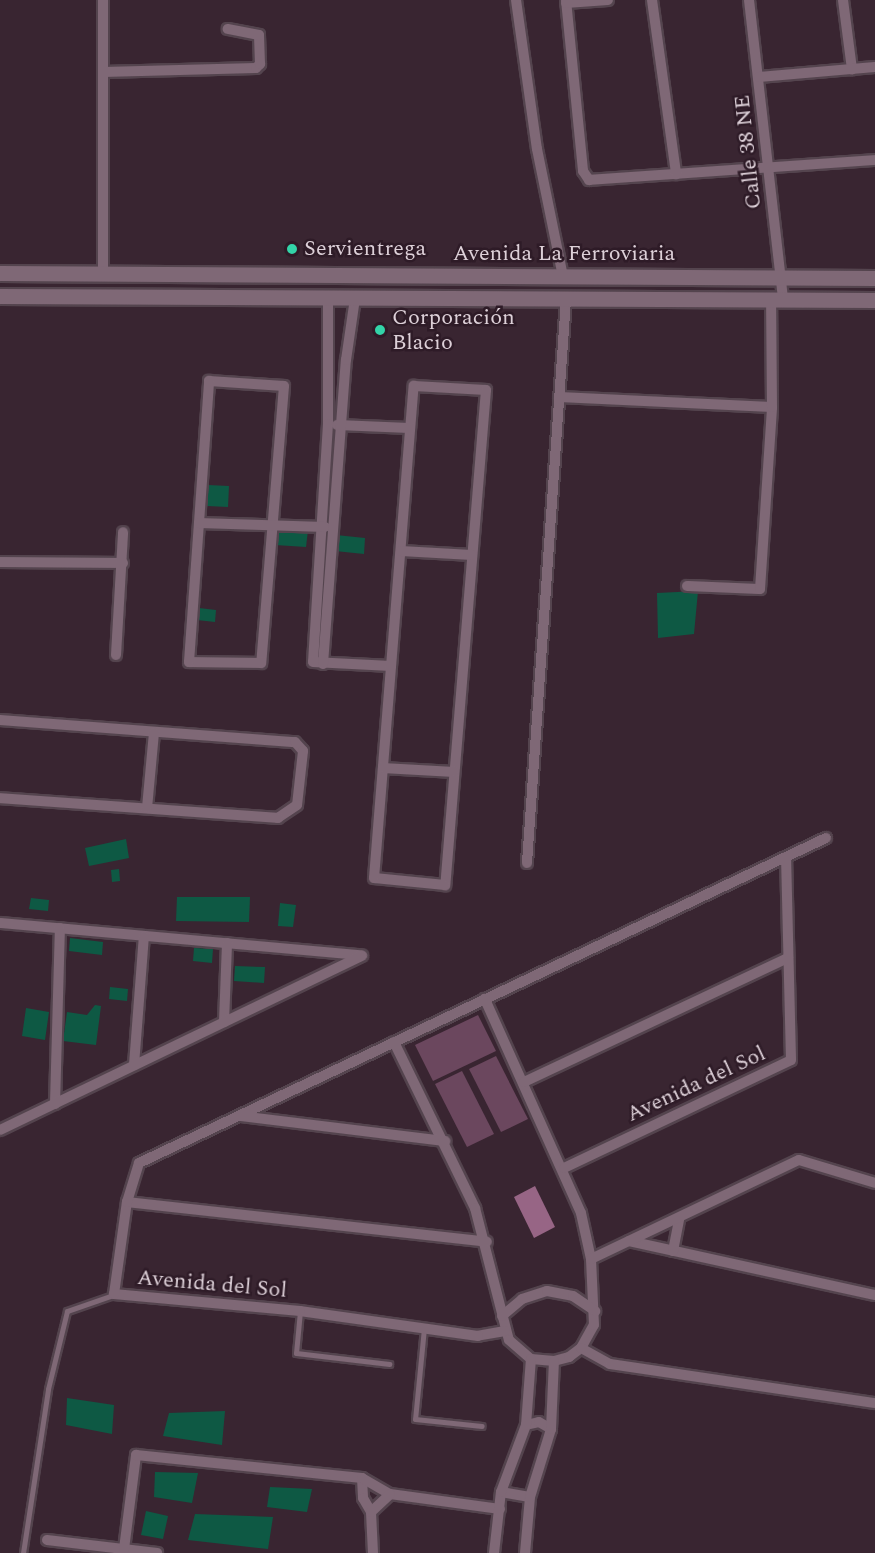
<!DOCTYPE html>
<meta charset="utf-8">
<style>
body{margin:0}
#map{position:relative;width:875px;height:1553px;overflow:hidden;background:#392531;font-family:Spectral,serif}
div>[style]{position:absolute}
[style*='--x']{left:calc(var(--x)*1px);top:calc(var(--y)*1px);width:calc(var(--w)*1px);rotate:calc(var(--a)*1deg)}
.green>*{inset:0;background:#6b475e}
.water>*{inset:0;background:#976585}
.building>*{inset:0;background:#0e5944}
.roads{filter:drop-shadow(2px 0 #54444e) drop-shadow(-2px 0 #54444e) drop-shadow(0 2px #54444e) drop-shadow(0 -2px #54444e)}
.lane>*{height:5px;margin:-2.5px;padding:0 2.5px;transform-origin:2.5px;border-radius:2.5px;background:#7f6876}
.street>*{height:10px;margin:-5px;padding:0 5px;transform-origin:5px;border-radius:5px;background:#7f6876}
.secondary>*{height:15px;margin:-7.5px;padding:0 7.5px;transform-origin:7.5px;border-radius:7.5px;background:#7f6876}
.dots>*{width:16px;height:16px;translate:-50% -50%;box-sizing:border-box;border:3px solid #2e1b27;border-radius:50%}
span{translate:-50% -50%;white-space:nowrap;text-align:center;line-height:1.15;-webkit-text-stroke:5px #2e1b27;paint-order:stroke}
.street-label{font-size:22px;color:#ddd0d8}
.poi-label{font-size:22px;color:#ddd0d8}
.left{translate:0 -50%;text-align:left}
</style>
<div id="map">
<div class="green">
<i style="clip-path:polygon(478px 1015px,496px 1051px,433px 1081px,415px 1045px)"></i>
<i style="clip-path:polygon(496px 1056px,528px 1119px,501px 1132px,469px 1069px)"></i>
<i style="clip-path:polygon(462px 1071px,494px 1134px,467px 1147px,435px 1084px)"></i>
</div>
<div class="water">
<i style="clip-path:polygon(535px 1186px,555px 1227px,534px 1238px,514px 1197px)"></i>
</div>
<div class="building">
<i style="clip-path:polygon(208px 485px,229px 486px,228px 507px,207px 506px)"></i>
<i style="clip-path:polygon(276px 529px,308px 530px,306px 547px,275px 545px)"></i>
<i style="clip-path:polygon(336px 535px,365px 538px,364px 554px,335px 551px)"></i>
<i style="clip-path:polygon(698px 591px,694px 634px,658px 638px,657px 593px)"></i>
<i style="clip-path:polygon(199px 608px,216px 610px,215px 622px,197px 620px)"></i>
<i style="clip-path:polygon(126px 839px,129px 858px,89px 866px,85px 848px)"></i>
<i style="clip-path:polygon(119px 869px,120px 881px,112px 882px,111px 870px)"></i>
<i style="clip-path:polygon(177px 897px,250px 897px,249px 922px,176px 921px)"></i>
<i style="clip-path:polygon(31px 898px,49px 900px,48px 911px,29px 909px)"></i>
<i style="clip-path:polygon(280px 903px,296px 905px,293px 927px,278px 926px)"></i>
<i style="clip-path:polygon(70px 938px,103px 942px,102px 955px,69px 951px)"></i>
<i style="clip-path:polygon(194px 948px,213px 949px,212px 963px,193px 961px)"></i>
<i style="clip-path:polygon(235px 966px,265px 967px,264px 983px,234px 981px)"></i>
<i style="clip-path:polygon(110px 987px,128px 989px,127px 1001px,109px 999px)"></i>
<i style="clip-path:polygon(95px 1005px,101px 1006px,96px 1045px,63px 1041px,67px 1012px,87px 1015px)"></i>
<i style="clip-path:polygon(26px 1008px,49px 1012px,45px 1040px,22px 1036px)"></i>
<i style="clip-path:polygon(67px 1398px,114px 1405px,112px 1434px,66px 1425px)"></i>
<i style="clip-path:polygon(225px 1411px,222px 1445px,163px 1436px,169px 1413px)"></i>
<i style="clip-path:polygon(155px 1472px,198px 1473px,192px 1503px,154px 1497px)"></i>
<i style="clip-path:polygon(270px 1487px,312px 1489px,307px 1512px,267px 1507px)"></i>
<i style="clip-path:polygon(146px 1511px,168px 1516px,163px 1539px,141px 1535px)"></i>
<i style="clip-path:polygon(195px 1514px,273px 1517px,268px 1549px,188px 1540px)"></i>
</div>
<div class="roads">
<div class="lane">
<i style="--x:300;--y:1311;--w:42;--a:95.4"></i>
<i style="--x:296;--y:1353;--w:94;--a:6.7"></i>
<i style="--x:424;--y:1328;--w:91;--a:95.6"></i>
<i style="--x:415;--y:1419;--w:67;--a:6"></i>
<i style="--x:23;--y:1553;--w:166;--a:-81.3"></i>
<i style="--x:48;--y:1389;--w:80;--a:-76.3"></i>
<i style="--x:67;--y:1311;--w:49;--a:-19.2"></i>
</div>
<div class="street">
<i style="--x:516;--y:0;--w:150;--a:82"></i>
<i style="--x:537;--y:149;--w:131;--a:78.5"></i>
<i style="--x:566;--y:0;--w:172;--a:84.3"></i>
<i style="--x:583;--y:171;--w:11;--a:56"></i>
<i style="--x:589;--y:180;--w:287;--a:-4"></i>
<i style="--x:652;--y:0;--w:176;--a:82.1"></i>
<i style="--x:749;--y:0;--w:302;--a:83.5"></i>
<i style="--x:843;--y:0;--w:70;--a:82.6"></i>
<i style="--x:566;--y:3;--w:42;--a:-4.1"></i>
<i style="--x:103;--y:72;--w:153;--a:-1.5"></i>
<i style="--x:256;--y:68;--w:6;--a:-45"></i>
<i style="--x:260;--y:64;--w:29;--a:-92"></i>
<i style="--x:259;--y:35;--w:32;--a:-169"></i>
<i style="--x:759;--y:77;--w:116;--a:-4.9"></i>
<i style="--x:103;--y:272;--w:272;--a:-90"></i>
<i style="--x:328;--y:297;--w:127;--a:90"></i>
<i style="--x:328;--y:424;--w:238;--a:93.6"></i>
<i style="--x:313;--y:662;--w:78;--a:2.9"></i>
<i style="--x:209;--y:381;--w:75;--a:3.8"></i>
<i style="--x:284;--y:386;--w:278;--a:94.7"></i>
<i style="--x:261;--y:663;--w:72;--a:-179.2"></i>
<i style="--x:189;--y:662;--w:282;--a:-85.9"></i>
<i style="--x:414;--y:386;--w:72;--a:3.2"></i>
<i style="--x:486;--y:390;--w:497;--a:94.7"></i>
<i style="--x:445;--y:885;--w:71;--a:-174.4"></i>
<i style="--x:374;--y:878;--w:494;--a:-85.4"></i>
<i style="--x:559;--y:397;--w:213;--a:2.7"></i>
<i style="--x:337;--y:425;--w:73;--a:2.4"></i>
<i style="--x:199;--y:523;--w:126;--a:1.8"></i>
<i style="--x:401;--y:551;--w:71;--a:3.2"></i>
<i style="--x:0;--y:562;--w:123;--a:0.5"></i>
<i style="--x:687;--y:586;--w:73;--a:2.4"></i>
<i style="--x:760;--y:589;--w:182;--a:-86.2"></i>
<i style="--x:772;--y:407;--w:107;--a:-90.5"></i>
<i style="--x:116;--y:655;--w:123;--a:-86.7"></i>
<i style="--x:323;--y:664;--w:305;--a:-85.7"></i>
<i style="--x:346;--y:360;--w:63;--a:-81.7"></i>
<i style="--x:0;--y:720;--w:296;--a:4.3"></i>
<i style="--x:295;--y:742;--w:12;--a:48"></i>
<i style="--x:303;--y:751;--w:54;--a:96.3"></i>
<i style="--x:297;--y:805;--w:23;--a:146"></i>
<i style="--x:278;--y:818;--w:279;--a:-175.9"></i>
<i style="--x:383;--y:768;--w:71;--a:3.2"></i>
<i style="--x:147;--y:808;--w:76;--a:-84.7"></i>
<i style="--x:527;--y:863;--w:565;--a:-86.04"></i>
<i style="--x:0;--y:923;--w:362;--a:5.1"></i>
<i style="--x:224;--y:1022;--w:79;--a:-87.8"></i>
<i style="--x:394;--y:1042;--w:185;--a:64"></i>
<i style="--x:475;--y:1208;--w:136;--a:75.6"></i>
<i style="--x:509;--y:1340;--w:29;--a:41"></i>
<i style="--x:531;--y:1359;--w:23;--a:5"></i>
<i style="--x:554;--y:1361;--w:16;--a:-15"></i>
<i style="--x:569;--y:1357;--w:15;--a:-37"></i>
<i style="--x:581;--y:1348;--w:26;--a:-61"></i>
<i style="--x:594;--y:1325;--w:66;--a:-92.6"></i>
<i style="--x:591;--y:1259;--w:47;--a:-102.3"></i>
<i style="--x:581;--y:1213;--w:235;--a:-114.2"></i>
<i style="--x:134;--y:1065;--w:129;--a:-85.6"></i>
<i style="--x:524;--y:1082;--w:292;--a:-25.2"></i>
<i style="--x:55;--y:1104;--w:176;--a:-88.4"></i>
<i style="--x:240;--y:1116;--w:207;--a:7"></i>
<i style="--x:0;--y:1130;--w:402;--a:-25.7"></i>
<i style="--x:564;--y:1168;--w:251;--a:-25.4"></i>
<i style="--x:791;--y:1060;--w:203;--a:-91.4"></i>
<i style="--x:127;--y:1202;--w:362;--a:6.3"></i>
<i style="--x:629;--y:1241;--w:252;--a:12.4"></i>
<i style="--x:673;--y:1251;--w:33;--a:-79"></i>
<i style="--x:591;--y:1259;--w:230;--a:-25.5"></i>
<i style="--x:799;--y:1160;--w:79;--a:16.8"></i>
<i style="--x:502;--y:1316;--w:26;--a:-40"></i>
<i style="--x:522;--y:1299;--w:26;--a:-18"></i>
<i style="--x:547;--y:1291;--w:26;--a:11"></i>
<i style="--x:573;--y:1296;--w:27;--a:34"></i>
<i style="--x:505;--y:1331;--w:27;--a:170"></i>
<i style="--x:478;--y:1336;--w:180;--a:-172"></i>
<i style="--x:300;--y:1311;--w:187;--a:-174.8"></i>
<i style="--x:114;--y:1294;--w:93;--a:-82"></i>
<i style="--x:127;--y:1202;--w:41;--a:-72.9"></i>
<i style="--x:139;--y:1163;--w:760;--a:-25.32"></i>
<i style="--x:581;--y:1348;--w:33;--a:29"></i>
<i style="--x:610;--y:1364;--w:268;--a:8.4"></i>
<i style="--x:526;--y:1425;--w:13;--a:-13"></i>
<i style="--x:539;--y:1422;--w:14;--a:30"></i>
<i style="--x:362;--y:1478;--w:20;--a:87"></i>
<i style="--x:363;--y:1498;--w:16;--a:60"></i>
<i style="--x:501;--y:1492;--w:29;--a:10"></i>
<i style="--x:47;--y:1540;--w:111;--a:6.7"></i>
<i style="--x:124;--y:1549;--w:95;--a:-82.7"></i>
<i style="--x:136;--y:1455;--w:227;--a:5.8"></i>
<i style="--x:362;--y:1478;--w:32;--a:30"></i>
<i style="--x:390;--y:1494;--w:111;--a:7.8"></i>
<i style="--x:373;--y:1553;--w:41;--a:-92.8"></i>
<i style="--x:371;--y:1512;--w:26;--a:-43"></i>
<i style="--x:494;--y:1553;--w:61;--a:-83.5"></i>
<i style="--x:501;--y:1492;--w:72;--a:-69.5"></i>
<i style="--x:526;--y:1425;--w:66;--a:-85.7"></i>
<i style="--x:525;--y:1553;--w:56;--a:-84.9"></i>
<i style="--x:530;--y:1497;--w:71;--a:-72.8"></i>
<i style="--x:551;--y:1429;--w:68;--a:-87.5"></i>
</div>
<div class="secondary">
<i style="--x:0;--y:273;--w:875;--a:0.33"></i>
<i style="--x:0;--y:296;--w:875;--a:0.26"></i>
</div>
</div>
<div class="dots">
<i style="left:292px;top:249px;background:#33d4a8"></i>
<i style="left:380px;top:330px;background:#33d4a8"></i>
</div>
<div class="street-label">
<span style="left:748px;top:152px;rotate:-96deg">Calle 38 NE</span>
<span style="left:564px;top:254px">Avenida La Ferroviaria</span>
<span style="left:696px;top:1084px;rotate:-25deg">Avenida del Sol</span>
<span style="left:212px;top:1284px;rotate:5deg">Avenida del Sol</span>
</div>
<div class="poi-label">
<span class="left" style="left:304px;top:249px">Servientrega</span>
<span class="left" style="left:392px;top:330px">Corporación<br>Blacio</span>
</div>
</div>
